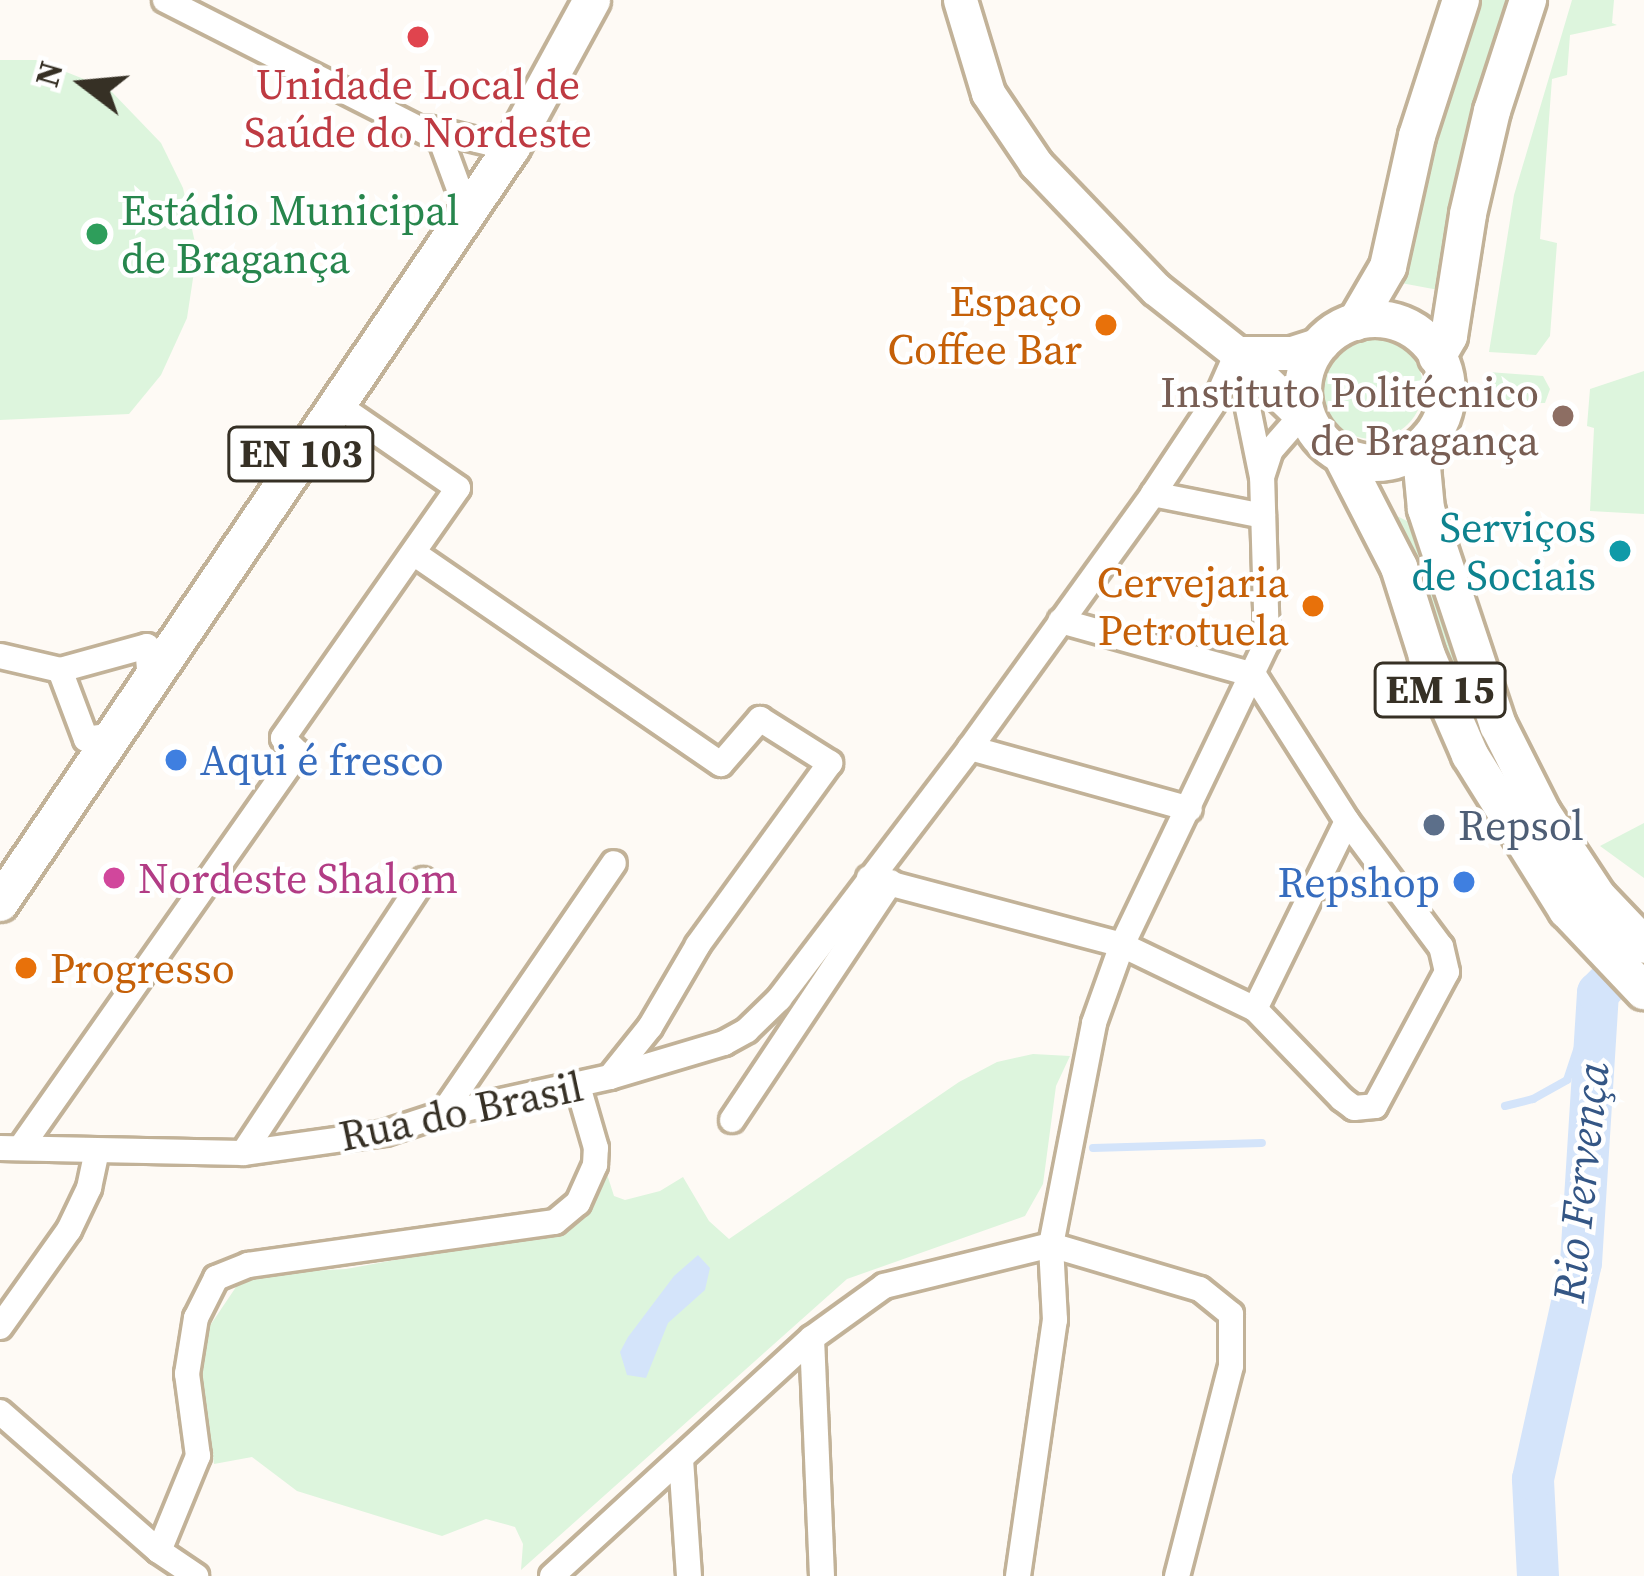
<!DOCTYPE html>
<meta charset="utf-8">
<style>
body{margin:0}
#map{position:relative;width:1644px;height:1576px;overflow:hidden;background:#fefaf5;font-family:"Source Serif 4",serif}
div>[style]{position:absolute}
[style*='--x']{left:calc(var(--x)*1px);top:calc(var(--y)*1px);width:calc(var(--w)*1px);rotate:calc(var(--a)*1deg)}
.green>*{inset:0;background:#ddf5dd}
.round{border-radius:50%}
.water>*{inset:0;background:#d4e4fa}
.stream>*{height:8px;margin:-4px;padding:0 4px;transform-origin:4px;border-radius:4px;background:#d4e4fa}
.river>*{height:42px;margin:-21px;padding:0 21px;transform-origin:21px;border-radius:21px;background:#d4e4fa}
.roads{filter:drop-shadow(3px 0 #c2b298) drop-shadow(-3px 0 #c2b298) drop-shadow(0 3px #c2b298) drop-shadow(0 -3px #c2b298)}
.street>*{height:24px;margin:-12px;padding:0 12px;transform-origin:12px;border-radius:12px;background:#fff}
.secondary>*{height:33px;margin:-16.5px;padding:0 16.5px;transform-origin:16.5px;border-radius:16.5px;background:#fff}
.primary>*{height:36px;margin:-18px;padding:0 18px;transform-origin:18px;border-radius:18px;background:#fff}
.primary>.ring{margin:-18px;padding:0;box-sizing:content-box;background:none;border:36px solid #fff;border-radius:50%}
.dots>*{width:33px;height:33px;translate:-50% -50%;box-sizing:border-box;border:6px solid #fff;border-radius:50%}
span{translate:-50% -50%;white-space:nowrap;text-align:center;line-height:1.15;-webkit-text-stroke:9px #fff;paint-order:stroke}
.shield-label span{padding:3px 9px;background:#fff;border:3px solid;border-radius:9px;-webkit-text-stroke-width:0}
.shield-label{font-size:39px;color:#363025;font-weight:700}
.health-label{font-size:42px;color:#be3a42}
.leisure-label{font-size:42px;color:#27864d}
.left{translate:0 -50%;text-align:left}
.food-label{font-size:42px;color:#c56008}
.right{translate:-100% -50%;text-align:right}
.education-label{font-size:42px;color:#785e54}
.culture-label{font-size:42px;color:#0d838f}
.shop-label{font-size:42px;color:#366cbe}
.service-label{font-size:42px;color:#4e5e75}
.hotel-label{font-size:42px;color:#b23c85}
.street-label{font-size:42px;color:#363025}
.water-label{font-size:45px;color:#345685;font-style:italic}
.north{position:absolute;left:24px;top:24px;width:120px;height:120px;-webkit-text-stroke:9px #fff;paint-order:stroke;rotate:286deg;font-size:33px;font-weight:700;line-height:48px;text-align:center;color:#363025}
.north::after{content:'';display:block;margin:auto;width:42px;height:54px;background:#363025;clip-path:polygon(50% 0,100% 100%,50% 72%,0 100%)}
</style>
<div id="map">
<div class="green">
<i style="clip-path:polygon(1475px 0,1515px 0,1444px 291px,1401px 283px,1428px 142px)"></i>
<i style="clip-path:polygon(1572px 0,1614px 0,1612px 23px,1617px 25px,1570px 35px,1567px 75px,1552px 79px,1540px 239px,1557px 243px,1550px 336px,1536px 355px,1489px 352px,1514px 195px)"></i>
<i style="clip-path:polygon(0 60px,36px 60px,109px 89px,161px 143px,183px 188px,197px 252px,187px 318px,161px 375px,129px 414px,0 420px)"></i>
<i class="round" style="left:1321px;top:337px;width:102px;height:102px"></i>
<i style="clip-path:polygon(1644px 371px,1644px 514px,1590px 511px,1594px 428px,1587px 426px,1590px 389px)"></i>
<i style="clip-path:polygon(1488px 372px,1543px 376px,1550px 389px,1545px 403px,1486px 404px)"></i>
<i style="clip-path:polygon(1389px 512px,1419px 527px,1473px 706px,1520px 808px,1485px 749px,1447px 658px,1426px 585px)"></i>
<i style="clip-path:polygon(1644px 823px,1644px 878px,1600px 846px)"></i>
<i style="clip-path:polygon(1033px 1054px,1070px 1056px,1056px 1086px,1043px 1184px,1025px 1216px,847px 1279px,521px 1570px,523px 1544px,515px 1527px,486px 1519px,442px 1536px,297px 1491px,252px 1457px,214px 1464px,202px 1379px,203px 1336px,238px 1284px,273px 1273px,346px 1269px,558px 1230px,594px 1175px,606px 1171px,614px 1196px,625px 1200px,660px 1191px,683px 1177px,709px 1221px,729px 1239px,959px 1082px,997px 1062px)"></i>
</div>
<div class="water">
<i style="clip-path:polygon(698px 1255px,710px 1268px,705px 1290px,668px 1323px,646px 1378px,627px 1375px,620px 1352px,628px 1337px,674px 1276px)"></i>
</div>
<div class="stream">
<i style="--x:1505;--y:1106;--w:29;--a:-14"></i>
<i style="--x:1533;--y:1099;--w:39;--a:-29"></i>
<i style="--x:1567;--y:1080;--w:44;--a:-71.6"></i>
<i style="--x:1581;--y:1038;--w:23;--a:-50"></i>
<i style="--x:1093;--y:1148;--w:169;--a:-1.7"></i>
</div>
<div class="river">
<i style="--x:1538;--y:1576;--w:97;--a:-93"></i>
<i style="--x:1533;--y:1479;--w:221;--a:-77.5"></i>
<i style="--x:1581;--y:1263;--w:271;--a:-86.4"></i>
<i style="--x:1598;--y:993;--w:66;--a:-45.6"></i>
</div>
<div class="roads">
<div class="street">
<i style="--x:165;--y:0;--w:309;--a:26.9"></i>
<i style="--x:441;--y:140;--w:52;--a:69.8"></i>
<i style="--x:427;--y:128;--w:64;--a:13.6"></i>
<i style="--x:1263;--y:474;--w:25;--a:-72"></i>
<i style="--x:1271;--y:450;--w:44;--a:-48.7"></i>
<i style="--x:1153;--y:494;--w:112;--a:11.3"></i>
<i style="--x:415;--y:554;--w:371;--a:34.5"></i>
<i style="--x:721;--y:764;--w:60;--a:-49.1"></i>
<i style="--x:760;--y:719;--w:83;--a:32.2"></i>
<i style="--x:830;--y:763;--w:225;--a:126"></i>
<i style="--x:698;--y:945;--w:95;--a:120.3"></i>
<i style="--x:650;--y:1027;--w:64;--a:128.7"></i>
<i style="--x:0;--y:656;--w:62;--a:13.1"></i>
<i style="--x:60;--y:670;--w:90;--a:-15.4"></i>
<i style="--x:147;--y:646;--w:33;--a:85"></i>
<i style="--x:60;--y:670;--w:74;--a:69.4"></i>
<i style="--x:86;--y:739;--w:27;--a:-8"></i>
<i style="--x:970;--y:748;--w:228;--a:15.5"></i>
<i style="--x:869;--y:878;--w:262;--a:14.8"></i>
<i style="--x:1122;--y:945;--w:148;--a:25.7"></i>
<i style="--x:1255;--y:1009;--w:125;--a:46"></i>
<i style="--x:1342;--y:1099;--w:15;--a:37"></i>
<i style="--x:1354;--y:1108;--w:21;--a:-5"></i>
<i style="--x:1375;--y:1106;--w:152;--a:-61.8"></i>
<i style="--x:1447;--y:972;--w:26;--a:-103"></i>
<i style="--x:1441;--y:947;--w:157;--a:-126.7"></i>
<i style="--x:1347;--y:821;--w:173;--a:-122.5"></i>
<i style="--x:1254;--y:675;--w:201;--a:-164.4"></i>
<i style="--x:1255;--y:1009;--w:209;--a:-63.9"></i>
<i style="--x:442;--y:1114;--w:304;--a:-55.6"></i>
<i style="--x:732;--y:1120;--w:286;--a:-56.3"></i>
<i style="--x:21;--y:1147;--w:482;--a:-54.9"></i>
<i style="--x:298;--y:753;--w:21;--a:-135"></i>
<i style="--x:283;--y:738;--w:305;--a:-55"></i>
<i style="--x:458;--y:488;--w:150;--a:-145.4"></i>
<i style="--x:0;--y:1148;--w:243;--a:1.2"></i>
<i style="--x:243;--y:1153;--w:143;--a:-8"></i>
<i style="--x:385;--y:1133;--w:60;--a:-18.4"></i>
<i style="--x:442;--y:1114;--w:172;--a:-12.4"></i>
<i style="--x:610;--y:1077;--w:119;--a:-16.6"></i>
<i style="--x:724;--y:1043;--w:26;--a:-29"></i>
<i style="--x:747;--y:1030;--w:45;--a:-44.1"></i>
<i style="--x:779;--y:999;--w:315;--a:-52.7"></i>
<i style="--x:970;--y:748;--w:313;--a:-54.2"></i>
<i style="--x:1153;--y:494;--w:118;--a:-56.4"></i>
<i style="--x:1218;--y:396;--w:47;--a:-66.2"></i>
<i style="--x:243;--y:1153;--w:327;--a:-56.6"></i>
<i style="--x:0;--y:1327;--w:119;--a:-54.6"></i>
<i style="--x:69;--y:1230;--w:47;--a:-64.5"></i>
<i style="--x:89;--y:1188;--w:35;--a:-78"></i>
<i style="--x:812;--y:1338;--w:238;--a:87.6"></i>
<i style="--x:0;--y:1412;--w:211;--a:41.2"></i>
<i style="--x:159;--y:1551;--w:45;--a:34"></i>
<i style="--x:681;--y:1459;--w:117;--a:86.1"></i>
<i style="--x:159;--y:1551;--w:103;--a:-67.7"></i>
<i style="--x:198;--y:1456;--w:83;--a:-97.6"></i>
<i style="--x:187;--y:1374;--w:57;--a:-80.9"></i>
<i style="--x:196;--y:1318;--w:45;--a:-63.4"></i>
<i style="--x:216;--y:1278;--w:35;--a:-22"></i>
<i style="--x:248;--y:1265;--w:310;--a:-8"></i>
<i style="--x:555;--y:1222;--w:30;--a:-40"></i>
<i style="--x:578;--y:1203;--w:42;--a:-65.9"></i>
<i style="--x:595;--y:1165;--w:17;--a:-87"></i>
<i style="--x:596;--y:1148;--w:65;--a:-106.2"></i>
<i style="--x:552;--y:1576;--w:352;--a:-42.5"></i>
<i style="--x:812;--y:1338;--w:89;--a:-35.8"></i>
<i style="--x:884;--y:1286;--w:172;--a:-13.8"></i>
<i style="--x:1051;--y:1245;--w:155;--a:16.5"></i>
<i style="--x:1200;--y:1289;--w:40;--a:39"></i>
<i style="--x:1231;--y:1314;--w:52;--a:90"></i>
<i style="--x:1231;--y:1366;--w:217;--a:104.4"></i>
<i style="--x:1018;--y:1576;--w:259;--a:-81.8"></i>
<i style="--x:1055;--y:1320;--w:75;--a:-93.1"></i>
<i style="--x:1051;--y:1245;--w:226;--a:-79"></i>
<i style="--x:1094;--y:1023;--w:83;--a:-70.3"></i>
<i style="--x:1122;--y:945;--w:335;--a:-64.4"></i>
<i style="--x:1267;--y:643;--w:166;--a:-91.7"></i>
<i style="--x:1262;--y:477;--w:126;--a:-101.5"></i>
</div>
<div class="secondary">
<i style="--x:960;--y:0;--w:97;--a:73.2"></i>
<i style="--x:988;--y:93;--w:86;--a:55.9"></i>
<i style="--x:1036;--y:164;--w:173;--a:46.2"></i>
<i style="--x:1156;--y:289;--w:103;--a:38.3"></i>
<i style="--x:1237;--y:353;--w:103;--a:44.2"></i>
<i style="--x:1237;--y:353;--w:55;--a:0"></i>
<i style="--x:1292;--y:353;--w:32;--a:-18"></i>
</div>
<div class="primary">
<i class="ring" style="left:1303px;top:319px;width:108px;height:108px"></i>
<i style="--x:1356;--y:322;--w:64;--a:-59.8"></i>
<i style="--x:1388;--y:267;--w:134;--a:-77.5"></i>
<i style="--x:1417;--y:136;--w:143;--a:-72.1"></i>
<i style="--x:1437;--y:357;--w:24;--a:-60"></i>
<i style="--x:1449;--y:336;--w:123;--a:-81.1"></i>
<i style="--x:1468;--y:214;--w:106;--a:-76.9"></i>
<i style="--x:1492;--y:111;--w:117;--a:-72"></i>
<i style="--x:1429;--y:439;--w:29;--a:104"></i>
<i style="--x:1422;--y:467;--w:42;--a:84.6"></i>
<i style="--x:1426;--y:509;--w:228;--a:71.6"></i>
<i style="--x:1498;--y:725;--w:100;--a:63.2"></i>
<i style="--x:1543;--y:814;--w:100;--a:56.5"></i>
<i style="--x:1598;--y:897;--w:66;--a:46.2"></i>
<i style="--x:1342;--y:456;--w:125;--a:62.8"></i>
<i style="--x:1399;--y:567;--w:93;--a:72.5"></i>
<i style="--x:1427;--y:656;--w:108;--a:66.5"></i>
<i style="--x:1470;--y:755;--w:183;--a:58"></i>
<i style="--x:1567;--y:910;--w:112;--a:46.5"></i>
<i style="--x:0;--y:903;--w:913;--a:-55.89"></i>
<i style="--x:512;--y:147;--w:167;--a:-61.4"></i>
</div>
</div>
<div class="dots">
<i style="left:418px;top:37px;background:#e0444e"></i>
<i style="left:97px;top:234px;background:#2e9e5b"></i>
<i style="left:1106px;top:325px;background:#e8710a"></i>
<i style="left:1563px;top:416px;background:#8d6e63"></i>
<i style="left:1620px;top:551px;background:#0f9aa8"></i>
<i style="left:1313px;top:606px;background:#e8710a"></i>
<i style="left:176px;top:760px;background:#3f7fe0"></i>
<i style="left:1434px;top:825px;background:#5c6f8a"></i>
<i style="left:114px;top:878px;background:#d1479c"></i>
<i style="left:1464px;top:882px;background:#3f7fe0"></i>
<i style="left:26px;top:968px;background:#e8710a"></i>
</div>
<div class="shield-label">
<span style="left:301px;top:454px">EN 103</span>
<span style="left:1440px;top:690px">EM 15</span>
</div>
<div class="health-label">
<span style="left:418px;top:108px">Unidade Local de<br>Saúde do Nordeste</span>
</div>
<div class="leisure-label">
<span class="left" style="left:121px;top:234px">Estádio Municipal<br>de Bragança</span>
</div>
<div class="food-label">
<span class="right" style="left:1082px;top:325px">Espaço<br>Coffee Bar</span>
<span class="right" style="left:1289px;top:606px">Cervejaria<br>Petrotuela</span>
<span class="left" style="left:50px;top:968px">Progresso</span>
</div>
<div class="education-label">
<span class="right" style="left:1539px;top:416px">Instituto Politécnico<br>de Bragança</span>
</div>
<div class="culture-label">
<span class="right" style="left:1596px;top:551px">Serviços<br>de Sociais</span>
</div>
<div class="shop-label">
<span class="left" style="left:200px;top:760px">Aqui é fresco</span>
<span class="right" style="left:1440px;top:882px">Repshop</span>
</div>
<div class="service-label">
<span class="left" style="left:1458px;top:825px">Repsol</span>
</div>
<div class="hotel-label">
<span class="left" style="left:138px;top:878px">Nordeste Shalom</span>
</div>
<div class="street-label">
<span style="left:461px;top:1111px;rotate:-12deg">Rua do Brasil</span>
</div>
<div class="water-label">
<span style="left:1581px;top:1182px;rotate:-84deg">Rio Fervença</span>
</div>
<div class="north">N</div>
</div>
